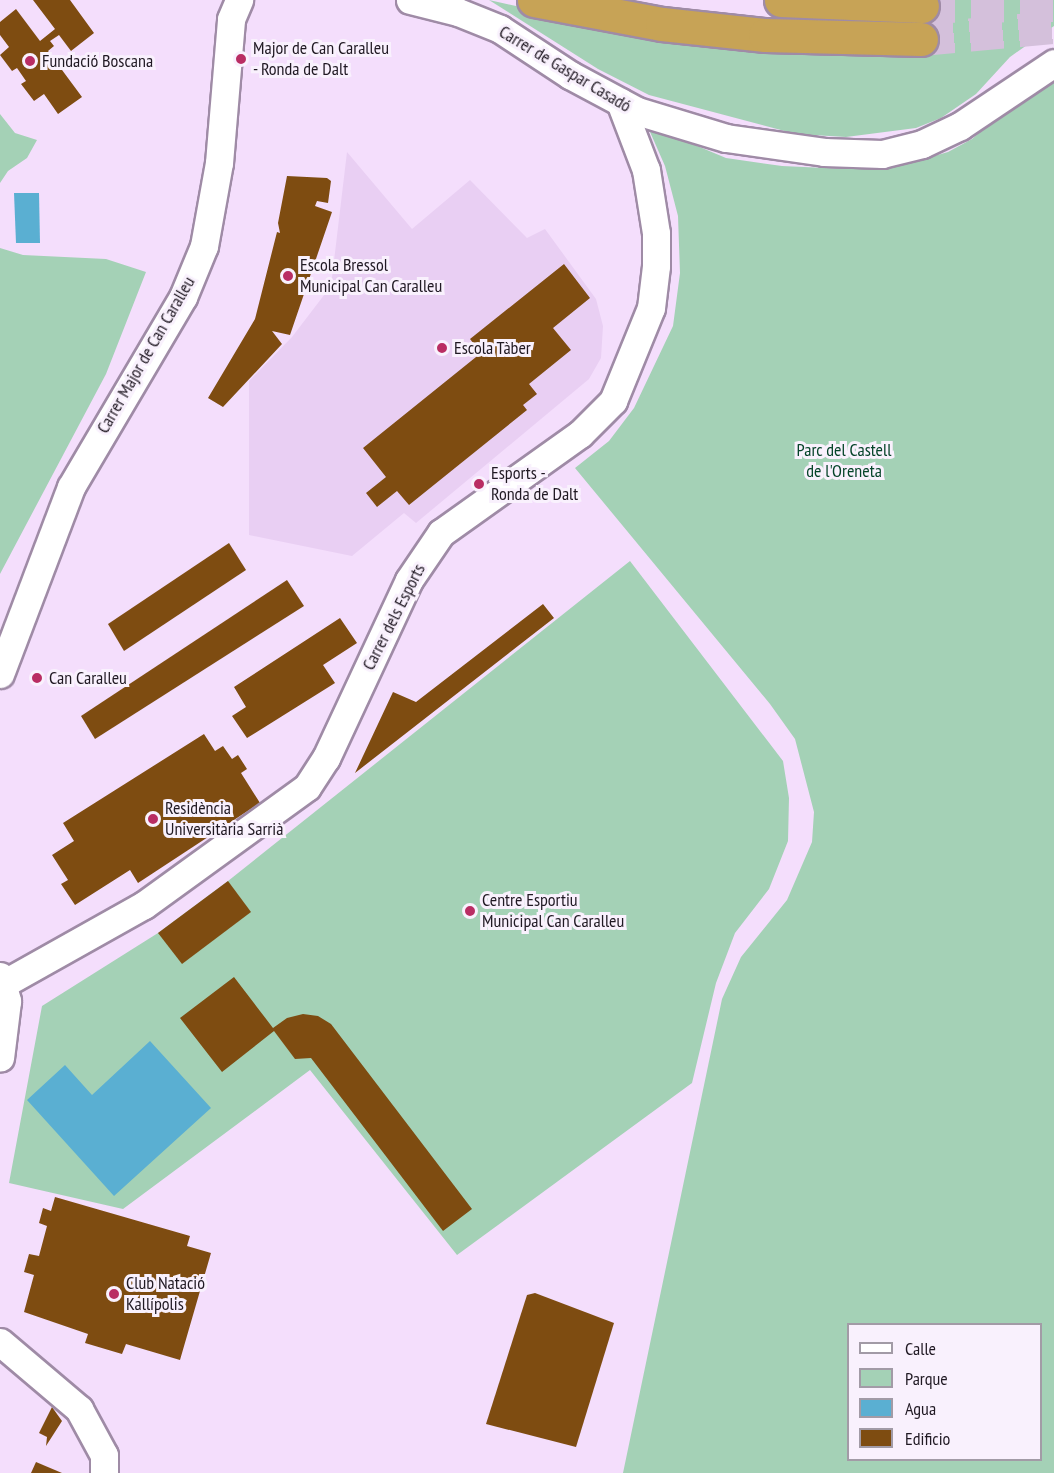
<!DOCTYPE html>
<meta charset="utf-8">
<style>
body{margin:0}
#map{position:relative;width:1054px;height:1473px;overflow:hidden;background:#f4defc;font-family:"PT Sans Narrow",sans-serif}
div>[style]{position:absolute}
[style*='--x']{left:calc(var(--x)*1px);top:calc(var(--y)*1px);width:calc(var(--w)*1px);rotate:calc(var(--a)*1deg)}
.built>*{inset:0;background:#e9cff3}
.green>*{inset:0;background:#a4d1b6}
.water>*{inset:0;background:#5aafd2}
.building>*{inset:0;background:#7e4c11}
.highway-tunnel>*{height:33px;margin-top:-16.5px;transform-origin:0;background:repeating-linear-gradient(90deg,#d4c0db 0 33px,transparent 0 49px)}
.roads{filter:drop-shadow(2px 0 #9f8ba6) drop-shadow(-2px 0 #9f8ba6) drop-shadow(0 2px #9f8ba6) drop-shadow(0 -2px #9f8ba6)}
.street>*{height:27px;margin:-13.5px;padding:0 13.5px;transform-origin:13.5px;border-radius:13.5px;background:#fff}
.highway>*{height:33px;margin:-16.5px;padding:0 16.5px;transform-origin:16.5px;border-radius:16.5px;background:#c7a356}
.dots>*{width:16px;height:16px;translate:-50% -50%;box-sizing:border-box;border:3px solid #f9f1fd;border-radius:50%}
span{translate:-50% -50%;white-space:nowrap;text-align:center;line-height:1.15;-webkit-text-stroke:6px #f9f1fd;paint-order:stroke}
.poi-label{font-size:18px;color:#201923}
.left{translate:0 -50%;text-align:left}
.street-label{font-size:18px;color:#201923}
.park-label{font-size:18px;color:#054429}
.legend{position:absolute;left:847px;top:1323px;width:195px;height:138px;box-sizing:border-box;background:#f9f1fd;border:2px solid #a29ba6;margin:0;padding:8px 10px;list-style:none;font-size:18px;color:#201923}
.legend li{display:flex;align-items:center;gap:12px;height:30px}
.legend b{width:30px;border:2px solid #a29ba6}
</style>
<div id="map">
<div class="built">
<i style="clip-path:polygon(347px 152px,412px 229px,470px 180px,527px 238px,545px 229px,596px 299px,603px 326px,601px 358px,589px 379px,416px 523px,404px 513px,352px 556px,249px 535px,249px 381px,292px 337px,331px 286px)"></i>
</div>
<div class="green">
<i style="clip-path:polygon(489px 0,620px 29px,806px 45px,940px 48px,941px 0,1054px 0,1054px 26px,1010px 57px,976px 94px,941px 118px,916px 128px,846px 137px,796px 134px,649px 95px,598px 69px)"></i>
<i style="clip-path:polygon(evenodd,1054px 76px,1054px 1473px,623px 1473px,722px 999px,741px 957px,787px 900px,812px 842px,814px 812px,795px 739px,770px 704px,575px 468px,609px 441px,634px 408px,673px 326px,680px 273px,678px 216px,665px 166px,647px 125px,726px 158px,782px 166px,847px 169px,903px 165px,948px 152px,972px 139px,1021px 97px,1054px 76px,848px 1324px,1040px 1324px,1040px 1460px,848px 1460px,848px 1324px)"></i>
<i style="clip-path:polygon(0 114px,15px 133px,37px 140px,27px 158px,8px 171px,0 183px)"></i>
<i style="clip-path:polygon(0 248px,23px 255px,106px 259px,146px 272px,106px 374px,0 574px)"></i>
<i style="clip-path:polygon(630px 561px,783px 761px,789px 798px,788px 841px,769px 889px,735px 933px,716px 983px,692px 1083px,457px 1255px,310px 1070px,123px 1209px,9px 1183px,42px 1006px,158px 933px,228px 881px)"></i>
</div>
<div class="water">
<i style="clip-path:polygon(14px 193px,39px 193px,40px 243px,16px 243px)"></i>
<i style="clip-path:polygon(150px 1041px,211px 1108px,114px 1196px,27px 1100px,65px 1065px,92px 1095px)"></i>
</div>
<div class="building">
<i style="clip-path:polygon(33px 0,70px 0,94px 33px,71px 51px,59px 35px,50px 41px,54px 46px,48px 51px,82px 97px,58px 114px,44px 94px,34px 101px,21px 84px,26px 81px,17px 68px,12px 71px,0 55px,9px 47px,0 35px,0 22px,16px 9px,40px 41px,55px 29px)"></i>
<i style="clip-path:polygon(287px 176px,327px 178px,331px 181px,328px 203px,317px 201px,315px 206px,332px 212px,290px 335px,272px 331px,282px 344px,223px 407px,208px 398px,255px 319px,277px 232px,280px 233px,278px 223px)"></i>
<i style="clip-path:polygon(564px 264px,590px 298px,553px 328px,571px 350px,529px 384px,537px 394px,523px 405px,527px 410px,409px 505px,397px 491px,377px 507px,366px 493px,386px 477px,363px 448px,481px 353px,470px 339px)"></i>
<i style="clip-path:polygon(229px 543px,246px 570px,124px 651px,108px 624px)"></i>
<i style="clip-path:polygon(287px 580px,304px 606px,95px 739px,81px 716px)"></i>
<i style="clip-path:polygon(543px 604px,554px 618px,355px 773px,393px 692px,416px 702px)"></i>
<i style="clip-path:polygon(340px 618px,357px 643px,323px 665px,335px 683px,247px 738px,232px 716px,246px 707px,234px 687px)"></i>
<i style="clip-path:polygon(204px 734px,215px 751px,223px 746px,232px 759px,238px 755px,247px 769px,241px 773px,260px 803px,138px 883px,130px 870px,75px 905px,61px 884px,68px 880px,52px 855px,74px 841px,63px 823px)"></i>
<i style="clip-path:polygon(228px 881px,251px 912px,182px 964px,158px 933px)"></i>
<i style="clip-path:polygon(234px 977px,273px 1028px,287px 1018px,303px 1014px,318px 1016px,331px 1024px,472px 1209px,443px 1231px,311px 1058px,295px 1059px,274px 1031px,222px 1072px,180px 1018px)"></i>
<i style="clip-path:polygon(55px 1197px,190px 1236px,187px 1246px,211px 1253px,180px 1360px,126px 1344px,122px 1354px,85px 1343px,88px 1334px,24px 1312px,34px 1275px,24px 1272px,29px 1254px,39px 1256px,47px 1226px,39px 1223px,43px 1208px,51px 1211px)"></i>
<i style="clip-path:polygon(535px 1293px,614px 1323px,576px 1447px,486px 1424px,527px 1295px)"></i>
<i style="clip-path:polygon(52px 1407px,62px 1421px,46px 1446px,47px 1437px,39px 1433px)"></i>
<i style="clip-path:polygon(36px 1462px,62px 1473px,31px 1473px)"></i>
</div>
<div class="highway-tunnel">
<i style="--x:922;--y:6;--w:132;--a:-0.4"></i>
<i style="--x:921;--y:39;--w:134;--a:-5.2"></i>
</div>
<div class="roads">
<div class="street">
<i style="--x:410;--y:0;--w:49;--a:14"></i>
<i style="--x:458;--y:12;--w:45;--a:22"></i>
<i style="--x:500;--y:29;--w:84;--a:33.3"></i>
<i style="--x:570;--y:75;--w:76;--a:28.2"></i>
<i style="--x:637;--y:111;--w:93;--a:16.9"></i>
<i style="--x:726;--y:138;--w:99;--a:8.1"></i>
<i style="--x:824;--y:152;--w:58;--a:2"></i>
<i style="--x:882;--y:154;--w:41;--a:-14"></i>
<i style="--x:922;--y:144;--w:42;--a:-25.3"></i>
<i style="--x:960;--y:126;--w:113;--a:-33.8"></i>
<i style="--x:0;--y:674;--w:200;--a:-69.2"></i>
<i style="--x:71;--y:487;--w:221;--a:-59.5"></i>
<i style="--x:183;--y:297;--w:55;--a:-67.6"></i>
<i style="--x:204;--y:246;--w:84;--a:-79.8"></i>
<i style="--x:219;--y:163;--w:144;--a:-85.2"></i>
<i style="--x:231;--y:19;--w:21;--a:-67"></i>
<i style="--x:0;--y:976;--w:26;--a:74"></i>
<i style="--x:7;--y:1001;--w:57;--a:97"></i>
<i style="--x:3;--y:984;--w:162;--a:-29.3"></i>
<i style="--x:144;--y:905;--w:201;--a:-35.9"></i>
<i style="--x:307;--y:787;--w:35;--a:-57"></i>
<i style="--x:326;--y:758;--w:196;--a:-65"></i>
<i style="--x:409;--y:580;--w:57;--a:-55.8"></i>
<i style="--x:441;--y:533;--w:171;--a:-35.5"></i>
<i style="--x:580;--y:434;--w:47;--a:-45"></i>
<i style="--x:613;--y:401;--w:100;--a:-67.8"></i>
<i style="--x:651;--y:308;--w:42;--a:-83.2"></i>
<i style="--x:656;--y:266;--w:33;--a:-90"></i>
<i style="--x:656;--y:233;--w:64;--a:-99"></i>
<i style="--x:646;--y:170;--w:73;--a:-110.9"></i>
<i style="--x:0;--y:1342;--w:104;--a:40.3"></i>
<i style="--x:79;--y:1409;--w:52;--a:61.5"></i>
<i style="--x:104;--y:1455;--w:18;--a:90"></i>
</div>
<div class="highway">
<i style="--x:534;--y:0;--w:130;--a:10.6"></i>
<i style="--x:662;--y:24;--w:104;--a:6.1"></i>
<i style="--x:765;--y:35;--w:156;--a:1.5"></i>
<i style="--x:781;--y:0;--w:141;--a:2.4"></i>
</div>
</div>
<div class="dots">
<i style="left:241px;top:59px;background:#b92d63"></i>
<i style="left:30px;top:61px;background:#b92d63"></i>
<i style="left:288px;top:276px;background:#b92d63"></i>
<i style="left:442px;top:348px;background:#b92d63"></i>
<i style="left:479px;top:484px;background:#b92d63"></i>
<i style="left:37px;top:678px;background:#b92d63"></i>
<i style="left:153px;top:819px;background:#b92d63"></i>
<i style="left:470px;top:911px;background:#b92d63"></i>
<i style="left:114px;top:1294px;background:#b92d63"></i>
</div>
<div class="poi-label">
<span class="left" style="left:253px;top:59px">Major de Can Caralleu<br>- Ronda de Dalt</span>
<span class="left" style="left:42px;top:61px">Fundació Boscana</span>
<span class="left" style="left:300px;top:276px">Escola Bressol<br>Municipal Can Caralleu</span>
<span class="left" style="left:454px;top:348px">Escola Tàber</span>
<span class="left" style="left:491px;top:484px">Esports -<br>Ronda de Dalt</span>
<span class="left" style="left:49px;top:678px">Can Caralleu</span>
<span class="left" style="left:165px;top:819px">Residència<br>Universitària Sarrià</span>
<span class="left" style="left:482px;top:911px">Centre Esportiu<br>Municipal Can Caralleu</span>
<span class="left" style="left:126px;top:1294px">Club Natació<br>Kallípolis</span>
</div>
<div class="street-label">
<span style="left:565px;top:69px;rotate:31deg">Carrer de Gaspar Casadó</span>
<span style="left:146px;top:355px;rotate:-60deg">Carrer Major de Can Caralleu</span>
<span style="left:394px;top:617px;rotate:-63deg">Carrer dels Esports</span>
</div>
<div class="park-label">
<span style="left:844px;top:461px">Parc del Castell<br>de l'Oreneta</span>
</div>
<ul class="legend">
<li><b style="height:8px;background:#fff"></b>Calle</li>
<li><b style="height:16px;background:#a4d1b6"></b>Parque</li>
<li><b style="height:16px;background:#5aafd2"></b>Agua</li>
<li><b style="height:16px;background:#7e4c11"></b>Edificio</li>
</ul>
</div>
